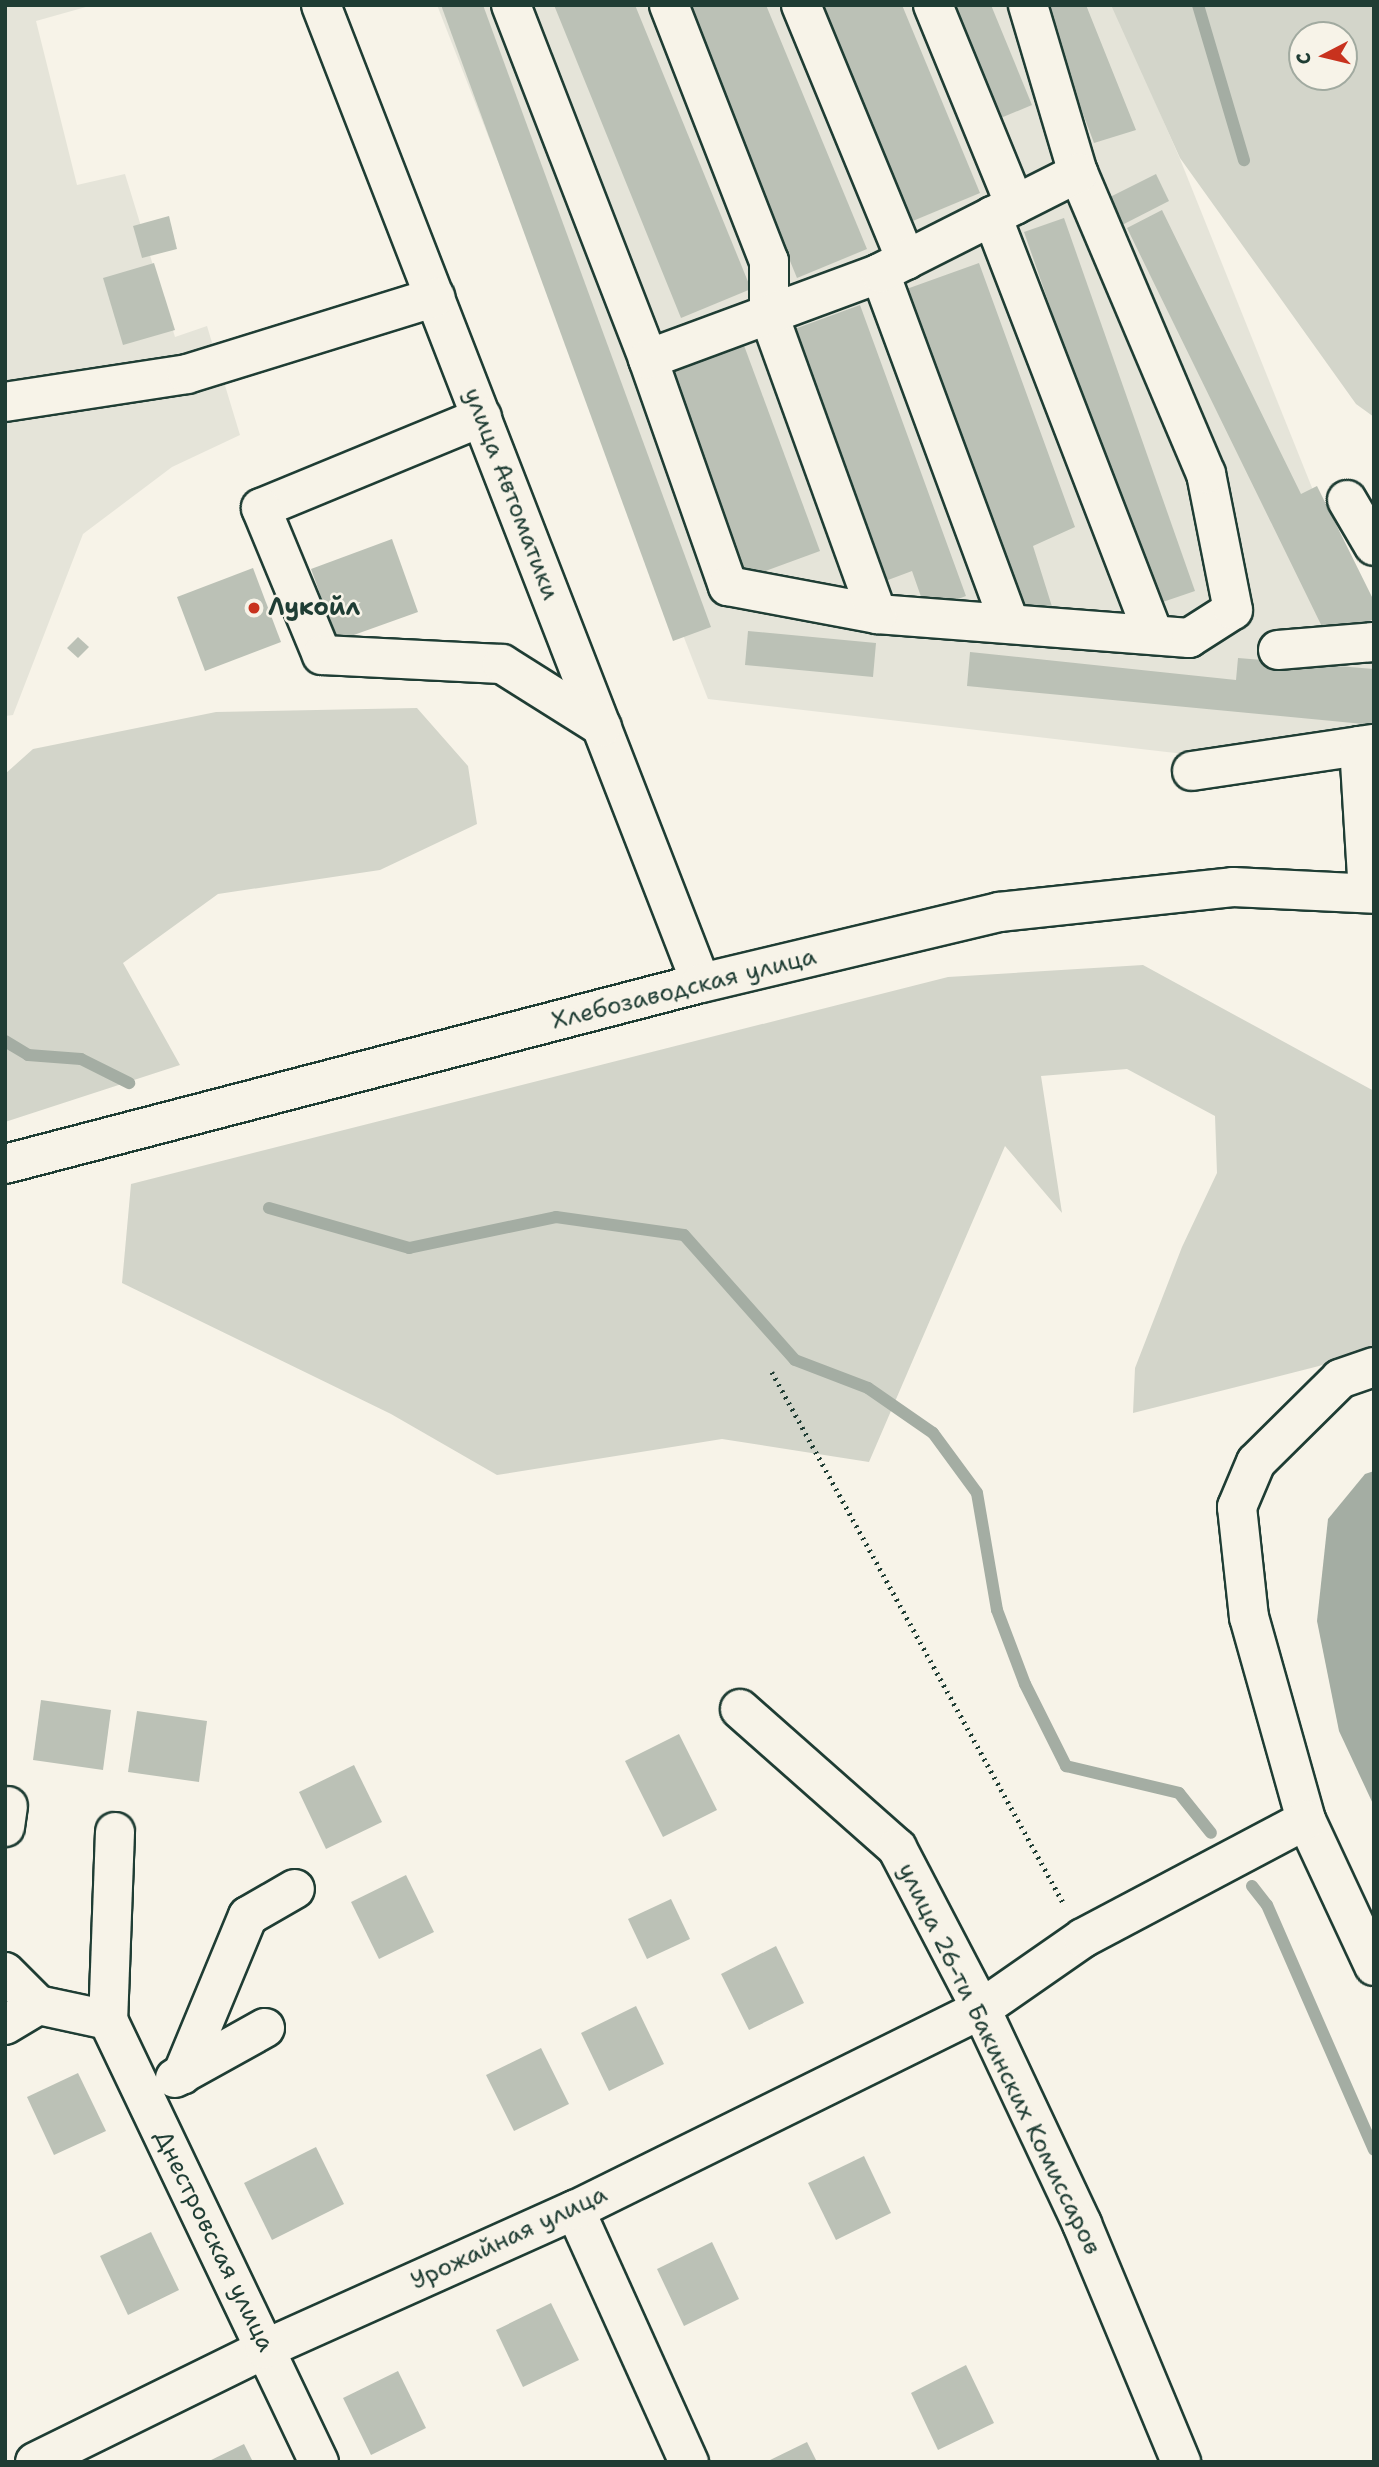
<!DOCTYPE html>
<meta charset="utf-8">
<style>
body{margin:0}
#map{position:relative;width:1379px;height:2467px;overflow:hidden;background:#f7f3e8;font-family:"Shantell Sans",sans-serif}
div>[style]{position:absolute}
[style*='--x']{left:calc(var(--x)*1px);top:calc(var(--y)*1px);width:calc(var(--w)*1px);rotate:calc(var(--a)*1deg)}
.built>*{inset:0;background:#e5e4d9}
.green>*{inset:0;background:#d3d5ca}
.water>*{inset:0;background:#a4ada3}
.stream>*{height:12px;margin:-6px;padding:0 6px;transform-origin:6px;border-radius:6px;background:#a4ada3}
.building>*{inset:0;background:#bbc1b6}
.path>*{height:4.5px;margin-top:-2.25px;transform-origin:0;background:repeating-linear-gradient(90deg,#1f3d34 0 2px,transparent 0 7px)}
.roads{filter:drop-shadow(2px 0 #1f3d34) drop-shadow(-2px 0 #1f3d34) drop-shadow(0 2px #1f3d34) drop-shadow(0 -2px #1f3d34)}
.minor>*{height:38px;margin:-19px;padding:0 19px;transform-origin:19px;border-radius:19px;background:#f7f3e8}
.major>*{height:38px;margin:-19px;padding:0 19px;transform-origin:19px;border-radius:19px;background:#f7f3e8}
.dots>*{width:19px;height:19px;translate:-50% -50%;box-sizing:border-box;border:4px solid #f7f3e8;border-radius:50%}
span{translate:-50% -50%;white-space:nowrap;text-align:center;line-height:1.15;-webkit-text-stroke:5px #f7f3e8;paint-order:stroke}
.street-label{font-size:24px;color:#1f3d34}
.poi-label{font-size:24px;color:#1f3d34;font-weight:700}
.left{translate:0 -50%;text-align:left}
.frame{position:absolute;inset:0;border:7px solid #1f3d34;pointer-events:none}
.north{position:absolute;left:1288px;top:21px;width:70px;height:70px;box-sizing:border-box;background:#f7f3e8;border:2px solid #a1aaa0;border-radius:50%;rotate:263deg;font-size:19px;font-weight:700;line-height:28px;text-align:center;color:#1f3d34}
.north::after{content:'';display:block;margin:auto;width:24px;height:32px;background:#c8321e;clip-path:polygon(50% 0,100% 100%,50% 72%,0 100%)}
</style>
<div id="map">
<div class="built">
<i style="clip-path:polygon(5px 5px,93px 5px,36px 21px,77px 185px,125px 174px,175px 337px,207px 326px,240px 435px,172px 467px,83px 534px,13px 715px,5px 716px)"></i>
<i style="clip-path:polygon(437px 5px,1113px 5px,1180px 159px,1374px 642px,1374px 776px,708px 699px)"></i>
</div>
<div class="green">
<i style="clip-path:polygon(evenodd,1111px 5px,1374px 5px,1374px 417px,1356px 404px,1180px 158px,1111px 5px,1302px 35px,1344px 35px,1344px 77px,1302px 77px,1302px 35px)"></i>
<i style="clip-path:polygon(417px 708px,468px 766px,477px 824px,380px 870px,218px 894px,123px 963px,180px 1065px,5px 1122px,5px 774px,33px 749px,216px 712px)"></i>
<i style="clip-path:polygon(1143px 965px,1374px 1091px,1374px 1347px,1319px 1366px,1133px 1413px,1135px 1368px,1182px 1247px,1217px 1173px,1215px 1116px,1127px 1069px,1041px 1076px,1062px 1213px,1005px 1146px,869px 1462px,722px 1439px,497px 1475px,391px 1414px,122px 1283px,131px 1184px,948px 977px)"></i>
</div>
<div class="water">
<i style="clip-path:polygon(1374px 1471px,1374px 1806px,1339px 1731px,1317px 1621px,1328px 1519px,1365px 1474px)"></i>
</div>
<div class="stream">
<i style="--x:1198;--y:5;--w:162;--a:73.5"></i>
<i style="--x:5;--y:1041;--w:27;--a:31"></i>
<i style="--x:28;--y:1055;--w:53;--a:4.3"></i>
<i style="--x:81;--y:1059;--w:54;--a:26.6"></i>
<i style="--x:269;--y:1208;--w:146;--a:15.9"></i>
<i style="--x:409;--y:1248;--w:150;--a:-11.9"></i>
<i style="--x:556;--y:1217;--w:129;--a:8"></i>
<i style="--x:684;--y:1235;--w:167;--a:48.4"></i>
<i style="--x:795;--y:1360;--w:78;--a:21"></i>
<i style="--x:868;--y:1388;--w:79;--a:34.7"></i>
<i style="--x:933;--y:1433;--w:74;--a:53.7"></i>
<i style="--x:977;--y:1493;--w:119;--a:80.3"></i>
<i style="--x:997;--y:1610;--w:79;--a:69.3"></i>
<i style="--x:1025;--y:1684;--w:92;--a:63.4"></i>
<i style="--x:1066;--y:1766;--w:116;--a:13.4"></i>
<i style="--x:1179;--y:1793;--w:51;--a:51.3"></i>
<i style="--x:1252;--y:1886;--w:24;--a:52"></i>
<i style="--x:1267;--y:1905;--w:267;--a:66.4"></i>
</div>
<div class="building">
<i style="clip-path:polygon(441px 5px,483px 5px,711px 627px,673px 641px)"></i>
<i style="clip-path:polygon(554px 5px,635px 5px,751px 289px,681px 318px)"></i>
<i style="clip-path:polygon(685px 5px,766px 5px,867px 249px,797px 278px)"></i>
<i style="clip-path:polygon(818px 5px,902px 5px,980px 193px,908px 223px)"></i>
<i style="clip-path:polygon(944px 5px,991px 5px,1032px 105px,991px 122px)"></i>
<i style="clip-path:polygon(1042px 5px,1086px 5px,1136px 130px,1094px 143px)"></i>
<i style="clip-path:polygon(1156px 174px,1169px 201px,1122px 225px,1108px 198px)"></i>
<i style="clip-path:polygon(1162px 210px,1301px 494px,1317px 486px,1374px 601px,1374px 619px,1329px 641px,1127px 228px)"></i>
<i style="clip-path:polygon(169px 216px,177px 249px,142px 258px,133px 226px)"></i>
<i style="clip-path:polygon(1064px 218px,1195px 591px,1154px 605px,1024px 232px)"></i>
<i style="clip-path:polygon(154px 263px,175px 330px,123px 345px,103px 278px)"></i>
<i style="clip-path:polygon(979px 263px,1075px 527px,1033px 546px,1054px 613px,1009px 604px,901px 291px)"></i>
<i style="clip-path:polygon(860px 305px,966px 596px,926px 611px,912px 571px,880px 583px,789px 331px)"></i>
<i style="clip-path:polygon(742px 340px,820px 551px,746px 578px,668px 367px)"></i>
<i style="clip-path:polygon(392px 539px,418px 612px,337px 641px,311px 569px)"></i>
<i style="clip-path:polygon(253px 568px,281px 642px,205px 671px,177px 597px)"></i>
<i style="clip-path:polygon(748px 631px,876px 643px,873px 677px,745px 665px)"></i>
<i style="clip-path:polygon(78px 637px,89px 647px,78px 658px,67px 648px)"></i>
<i style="clip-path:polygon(970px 652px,1236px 680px,1238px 658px,1374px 669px,1374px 725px,967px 686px)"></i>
<i style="clip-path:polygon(41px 1700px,111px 1710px,103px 1770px,33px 1760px)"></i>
<i style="clip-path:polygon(137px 1711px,207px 1721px,199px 1782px,128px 1772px)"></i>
<i style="clip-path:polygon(679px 1734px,717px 1810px,663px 1837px,625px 1761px)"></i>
<i style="clip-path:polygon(354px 1765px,382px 1822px,326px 1849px,299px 1792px)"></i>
<i style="clip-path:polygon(406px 1875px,434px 1932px,379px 1959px,351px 1902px)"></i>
<i style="clip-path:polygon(671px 1899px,690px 1939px,647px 1959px,628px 1919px)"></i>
<i style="clip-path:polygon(776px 1946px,804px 2003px,749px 2030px,721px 1974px)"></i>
<i style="clip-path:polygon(636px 2006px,664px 2064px,609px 2091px,581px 2033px)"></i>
<i style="clip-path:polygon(541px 2048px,569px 2104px,514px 2131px,486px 2075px)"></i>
<i style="clip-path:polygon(78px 2073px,106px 2131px,54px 2155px,27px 2097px)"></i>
<i style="clip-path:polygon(316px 2147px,344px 2204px,272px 2240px,244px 2183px)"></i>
<i style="clip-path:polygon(864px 2156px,891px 2213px,836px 2240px,808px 2183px)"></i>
<i style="clip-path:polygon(151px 2232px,179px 2290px,128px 2315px,100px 2256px)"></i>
<i style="clip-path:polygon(712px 2242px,739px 2299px,684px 2326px,657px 2269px)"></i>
<i style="clip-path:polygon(551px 2303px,579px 2360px,523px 2387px,496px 2330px)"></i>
<i style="clip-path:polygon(966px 2365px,994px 2423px,938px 2450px,911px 2393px)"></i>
<i style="clip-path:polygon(398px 2371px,426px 2428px,371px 2455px,343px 2398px)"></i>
<i style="clip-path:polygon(807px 2442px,817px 2462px,766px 2462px)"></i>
<i style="clip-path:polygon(244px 2444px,253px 2462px,207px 2462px)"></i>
</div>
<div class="path">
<i style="--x:772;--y:1372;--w:607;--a:61.24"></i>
</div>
<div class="roads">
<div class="minor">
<i style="--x:321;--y:5;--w:1049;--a:68.77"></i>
<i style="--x:511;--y:5;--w:380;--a:68.8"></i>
<i style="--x:648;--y:359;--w:241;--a:70.6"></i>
<i style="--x:728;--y:586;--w:152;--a:10.6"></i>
<i style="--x:877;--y:614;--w:313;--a:4.4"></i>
<i style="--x:1189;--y:638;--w:52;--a:-32.5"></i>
<i style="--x:1233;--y:610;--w:139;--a:-101.2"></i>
<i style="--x:1206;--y:474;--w:327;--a:-113"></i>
<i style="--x:1078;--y:173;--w:175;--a:-106.6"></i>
<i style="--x:669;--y:5;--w:275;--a:68.7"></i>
<i style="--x:769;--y:261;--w:54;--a:90"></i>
<i style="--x:769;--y:315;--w:318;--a:70.1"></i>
<i style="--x:801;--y:5;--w:276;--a:67.6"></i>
<i style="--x:933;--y:5;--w:216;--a:67.7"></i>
<i style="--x:992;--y:216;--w:449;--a:68.9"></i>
<i style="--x:880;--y:273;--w:374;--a:69.7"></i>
<i style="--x:648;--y:359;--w:247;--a:-20.3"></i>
<i style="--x:880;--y:273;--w:222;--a:-26.8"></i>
<i style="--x:5;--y:402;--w:184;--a:-8.7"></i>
<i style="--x:187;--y:374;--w:260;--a:-17.2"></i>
<i style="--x:482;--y:417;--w:239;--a:157.6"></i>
<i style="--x:261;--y:508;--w:159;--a:67.5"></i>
<i style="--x:322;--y:655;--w:180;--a:2.9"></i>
<i style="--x:502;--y:664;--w:118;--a:32.2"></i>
<i style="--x:1347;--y:500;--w:53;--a:59.6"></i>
<i style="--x:1278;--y:650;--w:96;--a:-4.8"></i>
<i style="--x:1192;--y:771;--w:169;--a:-8.5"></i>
<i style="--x:1368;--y:893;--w:147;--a:-93.5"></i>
<i style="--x:1359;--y:746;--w:15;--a:-8"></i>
<i style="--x:1374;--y:1367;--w:36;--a:161"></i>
<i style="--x:1340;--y:1379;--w:118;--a:135.3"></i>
<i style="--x:1256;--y:1462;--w:49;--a:112.9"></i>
<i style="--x:1237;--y:1507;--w:111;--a:83.8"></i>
<i style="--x:1249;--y:1617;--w:211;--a:74.3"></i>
<i style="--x:1306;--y:1820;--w:161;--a:65"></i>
<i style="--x:740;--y:1709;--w:210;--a:41.5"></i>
<i style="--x:897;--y:1848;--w:182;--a:62.4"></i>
<i style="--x:981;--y:2009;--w:238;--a:64.8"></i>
<i style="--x:1082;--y:2224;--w:258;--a:67.4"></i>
<i style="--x:5;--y:1827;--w:21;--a:-82"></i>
<i style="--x:115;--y:1832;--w:188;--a:92.1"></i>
<i style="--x:108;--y:2020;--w:490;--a:64.5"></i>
<i style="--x:5;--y:1972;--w:47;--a:45"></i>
<i style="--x:38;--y:2005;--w:72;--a:12.1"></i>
<i style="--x:5;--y:2025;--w:39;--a:-31"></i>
<i style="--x:182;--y:2075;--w:172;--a:-67.5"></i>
<i style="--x:248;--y:1916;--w:54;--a:-29.9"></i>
<i style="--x:175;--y:2078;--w:103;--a:-29.1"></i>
<i style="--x:575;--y:2210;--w:277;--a:65.7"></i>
<i style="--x:35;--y:2462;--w:256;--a:-26.2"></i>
<i style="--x:265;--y:2349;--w:340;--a:-24.2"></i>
<i style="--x:575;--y:2210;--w:453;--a:-26.3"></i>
<i style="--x:981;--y:2009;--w:124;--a:-34.8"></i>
<i style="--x:1083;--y:1938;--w:252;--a:-27.9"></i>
</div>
<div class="major">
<i style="--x:5;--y:1164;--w:719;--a:-14.58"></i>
<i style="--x:701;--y:983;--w:306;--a:-13.4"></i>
<i style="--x:999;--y:912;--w:235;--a:-6.1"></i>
<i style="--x:1233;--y:887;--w:141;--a:2.8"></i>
</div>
</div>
<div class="dots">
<i style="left:254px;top:608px;background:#c8321e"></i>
</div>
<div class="street-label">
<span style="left:511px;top:494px;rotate:69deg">улица Автоматики</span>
<span style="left:684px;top:989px;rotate:-14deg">Хлебозаводская улица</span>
<span style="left:999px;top:2059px;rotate:64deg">улица 26-ти Бакинских Комиссаров</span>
<span style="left:509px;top:2238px;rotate:-25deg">Урожайная улица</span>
<span style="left:214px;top:2241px;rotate:64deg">Днестровская улица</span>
</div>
<div class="poi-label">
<span class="left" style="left:268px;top:608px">Лукойл</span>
</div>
<div class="frame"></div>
<div class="north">С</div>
</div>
